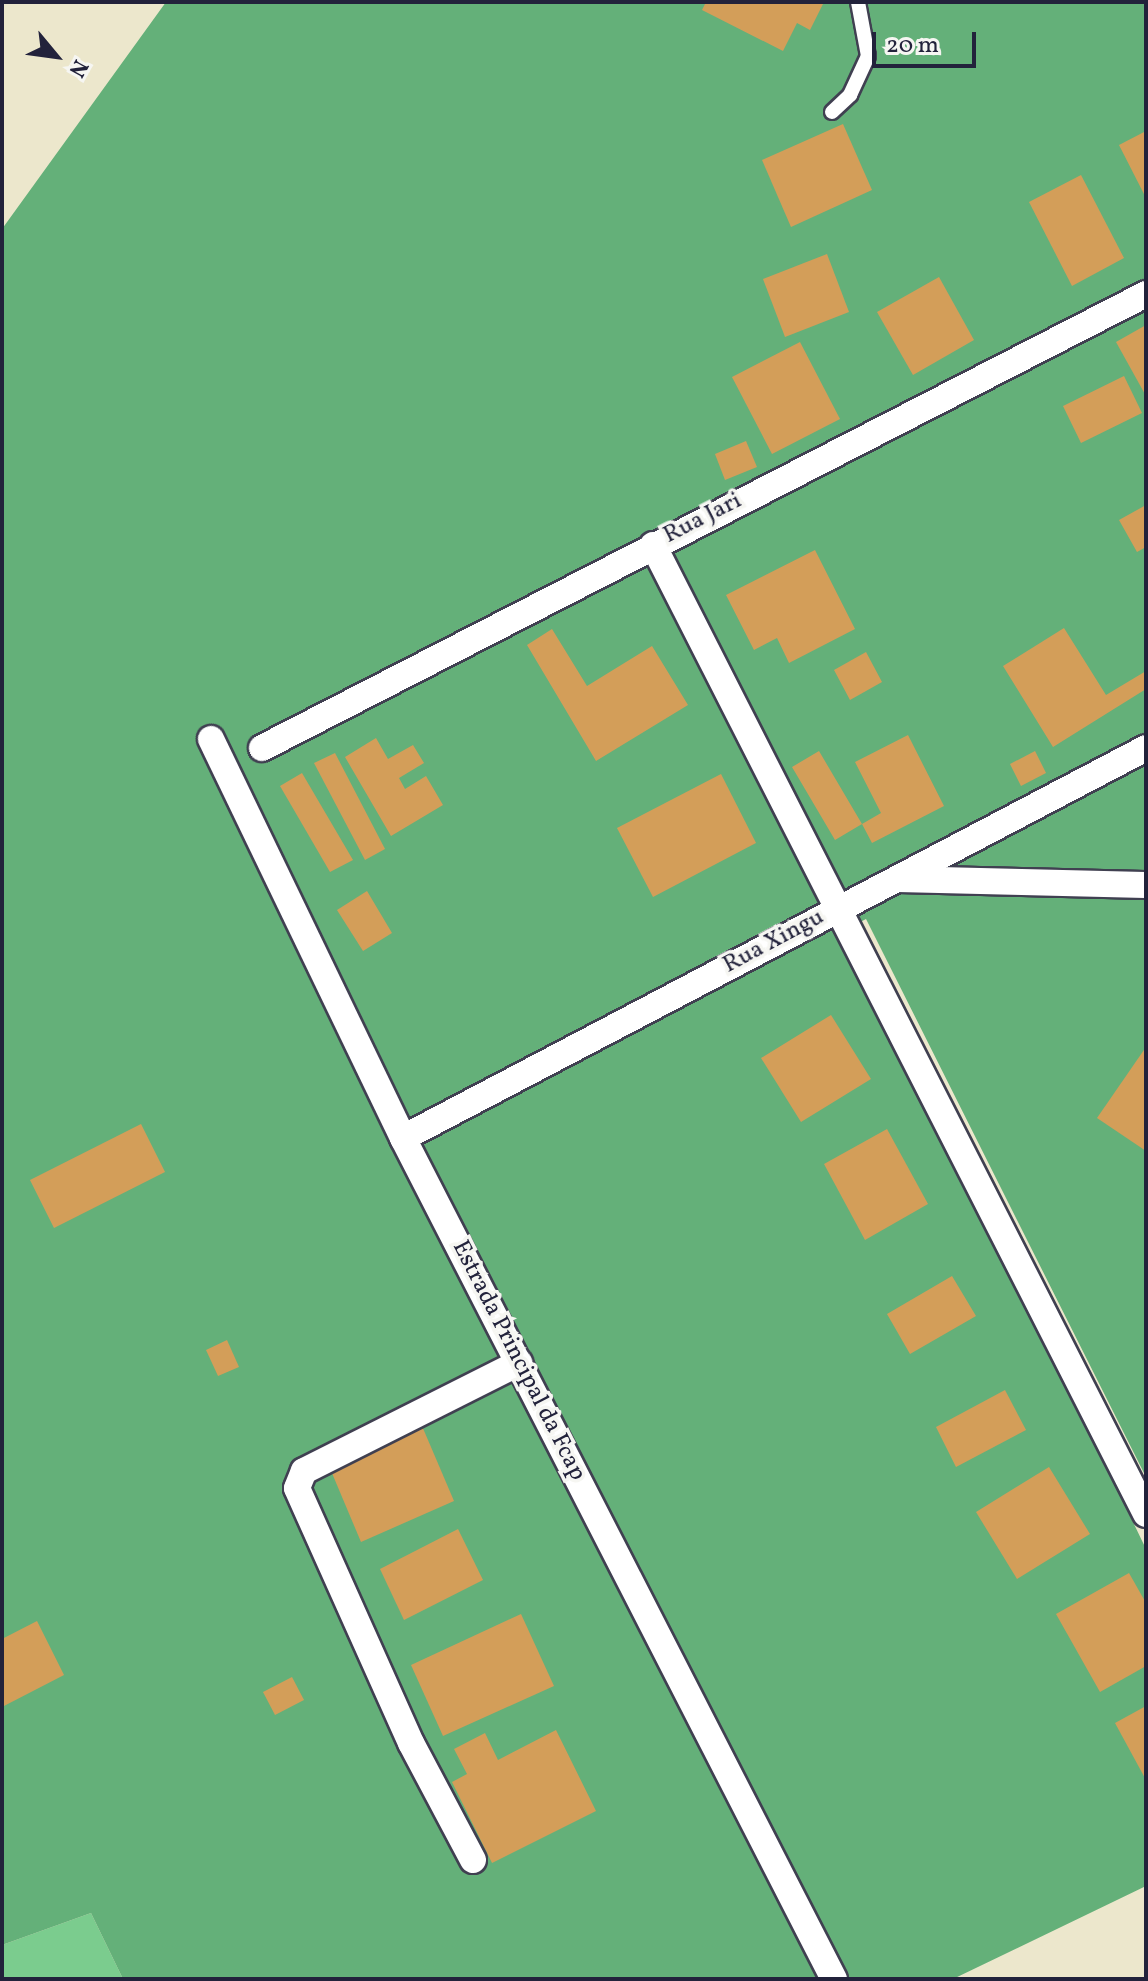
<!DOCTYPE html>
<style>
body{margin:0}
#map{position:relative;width:1148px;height:1981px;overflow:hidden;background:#ece7cc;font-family:Vollkorn,serif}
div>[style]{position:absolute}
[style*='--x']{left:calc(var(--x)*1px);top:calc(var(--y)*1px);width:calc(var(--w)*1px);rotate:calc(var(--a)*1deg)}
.green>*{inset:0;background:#7bcc8e}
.forest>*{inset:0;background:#64b079}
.building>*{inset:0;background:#d39e59}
.roads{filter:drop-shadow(2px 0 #404051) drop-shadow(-2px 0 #404051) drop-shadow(0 2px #404051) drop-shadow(0 -2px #404051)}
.service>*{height:14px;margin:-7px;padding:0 7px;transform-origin:7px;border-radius:7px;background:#fff}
.minor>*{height:26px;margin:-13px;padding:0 13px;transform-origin:13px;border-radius:13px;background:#fff}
span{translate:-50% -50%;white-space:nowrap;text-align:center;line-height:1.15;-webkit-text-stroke:7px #f6f6f2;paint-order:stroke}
.street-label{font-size:24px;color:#22223b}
.frame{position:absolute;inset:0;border:4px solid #22223b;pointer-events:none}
.north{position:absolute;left:16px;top:16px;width:80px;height:80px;-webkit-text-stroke:6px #f6f6f2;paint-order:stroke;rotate:119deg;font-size:22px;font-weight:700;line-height:32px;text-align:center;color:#22223b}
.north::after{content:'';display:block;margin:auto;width:28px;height:36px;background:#22223b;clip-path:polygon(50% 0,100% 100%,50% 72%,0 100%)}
.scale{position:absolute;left:872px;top:32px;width:104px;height:36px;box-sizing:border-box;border:4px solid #22223b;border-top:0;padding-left:10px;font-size:24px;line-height:28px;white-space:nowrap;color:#22223b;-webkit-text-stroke:6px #f6f6f2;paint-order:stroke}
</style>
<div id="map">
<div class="green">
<i style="clip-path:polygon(91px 1913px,123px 1979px,2px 1979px,2px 1945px)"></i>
</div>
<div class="forest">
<i style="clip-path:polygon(166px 2px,1146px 2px,1146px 1477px,866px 919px,847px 929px,1146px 1549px,1146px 1886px,953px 1979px,123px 1979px,91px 1913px,2px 1945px,2px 229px)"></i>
</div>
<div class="building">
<i style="clip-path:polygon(706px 2px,824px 2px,810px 30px,797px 23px,783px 51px,702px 10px)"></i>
<i style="clip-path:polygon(843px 124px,872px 190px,791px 227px,762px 160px)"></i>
<i style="clip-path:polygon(1146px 131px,1146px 198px,1119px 145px)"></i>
<i style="clip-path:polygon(1081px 175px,1124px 258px,1072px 286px,1029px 202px)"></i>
<i style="clip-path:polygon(827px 254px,849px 312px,785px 337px,763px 279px)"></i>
<i style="clip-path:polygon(939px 277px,974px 340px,913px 375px,877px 312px)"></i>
<i style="clip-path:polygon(1146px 325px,1146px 396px,1116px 342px)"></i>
<i style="clip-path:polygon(800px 342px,840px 419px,772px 454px,732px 377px)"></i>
<i style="clip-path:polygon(1124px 376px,1142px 413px,1081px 443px,1063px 406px)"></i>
<i style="clip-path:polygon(746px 441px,757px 467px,725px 480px,715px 454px)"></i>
<i style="clip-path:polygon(1146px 505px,1146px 547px,1137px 552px,1119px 520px)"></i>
<i style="clip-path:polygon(815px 550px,855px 629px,789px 663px,777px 638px,754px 650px,726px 595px)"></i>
<i style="clip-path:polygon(1064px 628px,1106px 695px,1146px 671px,1146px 689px,1053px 747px,1003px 666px)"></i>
<i style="clip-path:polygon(552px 629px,587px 686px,652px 646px,688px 705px,596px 761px,527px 645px)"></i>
<i style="clip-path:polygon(866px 652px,882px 682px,850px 700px,834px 670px)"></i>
<i style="clip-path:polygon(908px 735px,944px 806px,872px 843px,862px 824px,835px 840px,792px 767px,819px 751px,862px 824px,881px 813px,855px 762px)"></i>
<i style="clip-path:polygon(376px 738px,388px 759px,413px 745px,424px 763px,399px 778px,405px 789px,426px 776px,443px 805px,391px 836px,345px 757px)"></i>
<i style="clip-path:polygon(1035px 751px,1046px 773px,1021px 786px,1010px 764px)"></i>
<i style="clip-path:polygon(335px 753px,385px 849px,365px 860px,314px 763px)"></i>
<i style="clip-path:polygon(302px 773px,353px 860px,330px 872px,280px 786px)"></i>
<i style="clip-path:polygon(721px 774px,756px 843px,653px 897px,617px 828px)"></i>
<i style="clip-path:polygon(367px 891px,392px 933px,363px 951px,337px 910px)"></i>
<i style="clip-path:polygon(831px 1015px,871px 1079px,801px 1122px,761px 1058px)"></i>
<i style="clip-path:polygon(1146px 1047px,1146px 1151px,1097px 1118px)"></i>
<i style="clip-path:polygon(141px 1124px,165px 1172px,54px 1228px,30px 1180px)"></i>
<i style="clip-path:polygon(887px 1129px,928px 1204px,865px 1240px,824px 1164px)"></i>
<i style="clip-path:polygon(952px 1276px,976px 1316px,910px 1354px,887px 1314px)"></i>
<i style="clip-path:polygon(227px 1340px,239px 1367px,218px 1376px,206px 1350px)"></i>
<i style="clip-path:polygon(1005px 1390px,1026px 1430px,956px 1467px,936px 1427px)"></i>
<i style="clip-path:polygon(422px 1426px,454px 1501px,361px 1542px,329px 1466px)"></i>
<i style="clip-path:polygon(1049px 1467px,1090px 1534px,1017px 1579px,976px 1512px)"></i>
<i style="clip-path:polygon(458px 1529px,483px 1580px,404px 1620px,380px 1569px)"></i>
<i style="clip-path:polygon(1129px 1573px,1146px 1603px,1146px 1666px,1100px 1692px,1056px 1614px)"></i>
<i style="clip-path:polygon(521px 1614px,554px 1686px,443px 1736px,411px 1665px)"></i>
<i style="clip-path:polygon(37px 1621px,64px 1675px,2px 1707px,2px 1639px)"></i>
<i style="clip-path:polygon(292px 1677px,304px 1700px,275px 1715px,263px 1692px)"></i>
<i style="clip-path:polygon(1146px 1706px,1146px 1780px,1115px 1723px)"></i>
<i style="clip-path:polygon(556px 1730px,596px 1811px,492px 1863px,452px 1782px,467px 1774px,454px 1749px,485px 1733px,498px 1760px)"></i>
</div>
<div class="roads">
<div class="service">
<i style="--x:832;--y:112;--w:25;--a:-43"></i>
<i style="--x:850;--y:95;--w:43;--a:-65.2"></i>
<i style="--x:868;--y:56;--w:55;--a:-100.5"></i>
</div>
<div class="minor">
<i style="--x:653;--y:545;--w:1087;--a:63.03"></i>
<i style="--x:211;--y:739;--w:443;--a:64.3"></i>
<i style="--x:403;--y:1138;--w:945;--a:62.87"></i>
<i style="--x:262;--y:748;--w:994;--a:-27.18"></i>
<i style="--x:898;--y:879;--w:248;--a:1.4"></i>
<i style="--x:403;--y:1138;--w:839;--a:-27.69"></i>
<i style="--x:473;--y:1860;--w:132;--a:-117.9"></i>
<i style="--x:411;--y:1743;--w:279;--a:-114.1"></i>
<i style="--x:297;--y:1488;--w:18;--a:-68"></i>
<i style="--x:304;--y:1471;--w:241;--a:-26.7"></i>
</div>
</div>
<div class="street-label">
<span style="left:703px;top:519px;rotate:-27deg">Rua Jari</span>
<span style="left:774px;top:942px;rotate:-28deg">Rua Xingu</span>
<span style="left:518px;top:1361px;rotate:63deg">Estrada Principal da Fcap</span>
</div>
<div class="frame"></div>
<div class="north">N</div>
<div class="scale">20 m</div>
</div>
